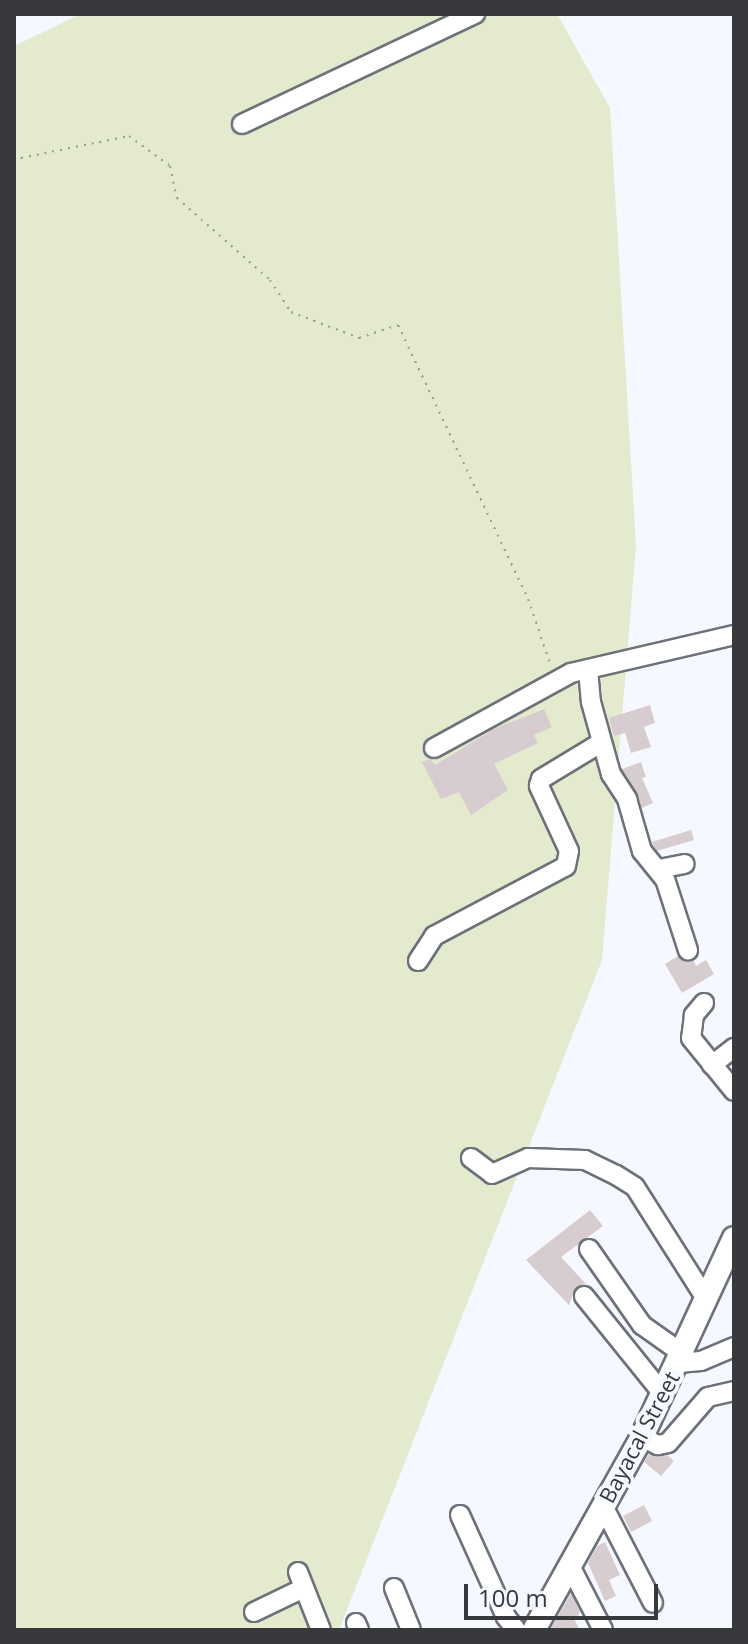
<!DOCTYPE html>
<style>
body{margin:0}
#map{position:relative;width:748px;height:1644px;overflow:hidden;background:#f5f8fe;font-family:"Open Sans",sans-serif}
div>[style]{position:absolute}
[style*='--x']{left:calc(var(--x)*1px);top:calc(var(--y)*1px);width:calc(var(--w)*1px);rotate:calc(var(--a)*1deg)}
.green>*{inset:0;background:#e3eacd}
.building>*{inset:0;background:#d7cccf}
.path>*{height:2px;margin-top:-1px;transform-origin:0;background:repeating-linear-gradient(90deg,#979a9e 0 2px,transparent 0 8px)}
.roads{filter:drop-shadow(2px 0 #6d7179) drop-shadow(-2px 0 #6d7179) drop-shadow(0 2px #6d7179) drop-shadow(0 -2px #6d7179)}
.minor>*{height:18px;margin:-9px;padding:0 9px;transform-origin:9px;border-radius:9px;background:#fff}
.major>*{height:22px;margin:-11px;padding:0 11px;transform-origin:11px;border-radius:11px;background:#fff}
span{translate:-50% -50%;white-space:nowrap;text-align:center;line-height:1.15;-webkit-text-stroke:8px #f5f8fe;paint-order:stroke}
.street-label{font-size:22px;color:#37393c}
.frame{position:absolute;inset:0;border:16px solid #37393c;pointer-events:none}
.scale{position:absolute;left:464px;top:1584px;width:194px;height:36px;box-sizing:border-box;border:4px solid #37393c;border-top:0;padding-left:10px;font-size:24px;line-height:28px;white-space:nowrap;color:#37393c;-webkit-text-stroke:6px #f5f8fe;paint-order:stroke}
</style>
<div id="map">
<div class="green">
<i style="clip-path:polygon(81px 14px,557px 14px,610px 108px,636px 546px,602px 960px,339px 1630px,14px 1630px,14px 46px)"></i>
</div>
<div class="building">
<i style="clip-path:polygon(650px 705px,655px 723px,644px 727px,651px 747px,631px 753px,625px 733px,614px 736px,609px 718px)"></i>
<i style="clip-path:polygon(544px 709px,552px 727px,534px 735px,538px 743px,494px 764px,508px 790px,471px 815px,459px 792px,441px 799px,422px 762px,430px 759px,435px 765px,494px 729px)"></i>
<i style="clip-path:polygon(641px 762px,646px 777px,642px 778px,653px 803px,642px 808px,622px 769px)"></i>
<i style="clip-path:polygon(691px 830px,694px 840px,657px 851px,653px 845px,652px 842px)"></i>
<i style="clip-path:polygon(678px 956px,685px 961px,693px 960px,696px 966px,706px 960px,714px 974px,682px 993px,665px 964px)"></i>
<i style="clip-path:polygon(590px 1210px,603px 1226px,561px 1257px,586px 1284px,576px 1287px,569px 1305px,526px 1260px)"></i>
<i style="clip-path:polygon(649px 1454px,667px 1455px,674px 1461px,661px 1476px,644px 1462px)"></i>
<i style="clip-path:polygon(644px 1505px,652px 1521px,631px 1532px,623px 1516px)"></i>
<i style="clip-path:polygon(605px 1542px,620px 1575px,609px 1580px,616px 1596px,605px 1601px,588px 1563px,597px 1546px)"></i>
<i style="clip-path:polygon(571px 1593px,580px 1612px,575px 1621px,580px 1630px,550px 1630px)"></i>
</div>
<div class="path">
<i style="--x:14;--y:153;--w:9;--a:36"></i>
<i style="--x:21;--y:158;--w:110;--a:-11.5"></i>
<i style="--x:129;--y:136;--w:51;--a:36.2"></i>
<i style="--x:170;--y:166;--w:33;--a:78"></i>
<i style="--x:177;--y:198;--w:124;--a:41.4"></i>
<i style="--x:270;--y:280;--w:38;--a:57"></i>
<i style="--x:291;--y:312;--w:73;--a:20.9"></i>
<i style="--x:359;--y:338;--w:41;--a:-18.4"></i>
<i style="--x:398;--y:325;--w:303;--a:64.6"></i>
<i style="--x:528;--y:599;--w:71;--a:71.1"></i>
</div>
<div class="roads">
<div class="minor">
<i style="--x:242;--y:124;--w:258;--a:-25.3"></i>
<i style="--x:588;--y:669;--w:33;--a:85"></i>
<i style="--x:591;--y:702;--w:75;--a:74.5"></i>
<i style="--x:611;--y:774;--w:30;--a:57"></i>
<i style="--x:627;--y:799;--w:54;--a:73.9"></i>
<i style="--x:642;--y:851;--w:36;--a:51"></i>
<i style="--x:665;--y:879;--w:75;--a:72.1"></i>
<i style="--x:434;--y:748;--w:156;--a:-28.7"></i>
<i style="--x:571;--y:673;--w:167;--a:-13.1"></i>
<i style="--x:659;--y:869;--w:26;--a:-11"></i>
<i style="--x:418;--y:961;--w:30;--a:-57"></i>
<i style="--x:434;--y:936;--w:149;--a:-27.9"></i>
<i style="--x:566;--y:866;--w:15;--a:-79"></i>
<i style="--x:569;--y:851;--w:72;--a:-114.8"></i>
<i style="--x:539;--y:786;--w:7;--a:-74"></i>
<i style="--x:541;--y:779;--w:71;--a:-31.2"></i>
<i style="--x:704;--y:1003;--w:16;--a:130"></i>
<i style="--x:694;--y:1015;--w:23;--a:97"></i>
<i style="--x:691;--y:1038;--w:68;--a:50.9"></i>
<i style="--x:712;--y:1065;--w:28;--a:-38"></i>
<i style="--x:471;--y:1158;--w:26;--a:37"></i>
<i style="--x:492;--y:1174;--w:39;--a:-24"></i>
<i style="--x:528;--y:1158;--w:57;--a:2"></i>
<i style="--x:585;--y:1160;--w:34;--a:26"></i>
<i style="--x:616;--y:1175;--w:22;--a:32"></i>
<i style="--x:635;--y:1187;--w:133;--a:57.6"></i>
<i style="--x:589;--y:1249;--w:93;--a:55.1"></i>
<i style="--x:642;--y:1325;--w:50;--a:35.3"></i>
<i style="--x:584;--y:1296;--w:126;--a:51.1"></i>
<i style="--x:678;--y:1363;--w:23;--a:-5"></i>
<i style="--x:701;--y:1361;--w:36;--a:-23"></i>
<i style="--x:642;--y:1437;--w:18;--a:27"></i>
<i style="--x:658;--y:1445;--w:10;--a:-11"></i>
<i style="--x:668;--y:1443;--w:61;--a:-49"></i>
<i style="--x:708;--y:1397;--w:27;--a:-13"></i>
<i style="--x:603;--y:1506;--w:109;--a:62.7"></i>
<i style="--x:460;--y:1515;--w:112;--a:65.7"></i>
<i style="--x:506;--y:1617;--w:16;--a:52"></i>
<i style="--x:570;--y:1566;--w:72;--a:62.7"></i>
<i style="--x:298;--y:1572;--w:62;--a:68.4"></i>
<i style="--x:394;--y:1588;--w:45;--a:68"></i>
<i style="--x:254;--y:1612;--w:55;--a:-25.6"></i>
<i style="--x:356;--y:1623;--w:8;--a:67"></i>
</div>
<div class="major">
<i style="--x:534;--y:1630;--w:221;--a:-60.8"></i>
<i style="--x:642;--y:1437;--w:219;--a:-65.2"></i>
</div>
</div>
<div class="street-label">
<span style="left:639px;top:1437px;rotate:-62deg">Bayacal Street</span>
</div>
<div class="frame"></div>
<div class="scale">100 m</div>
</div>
